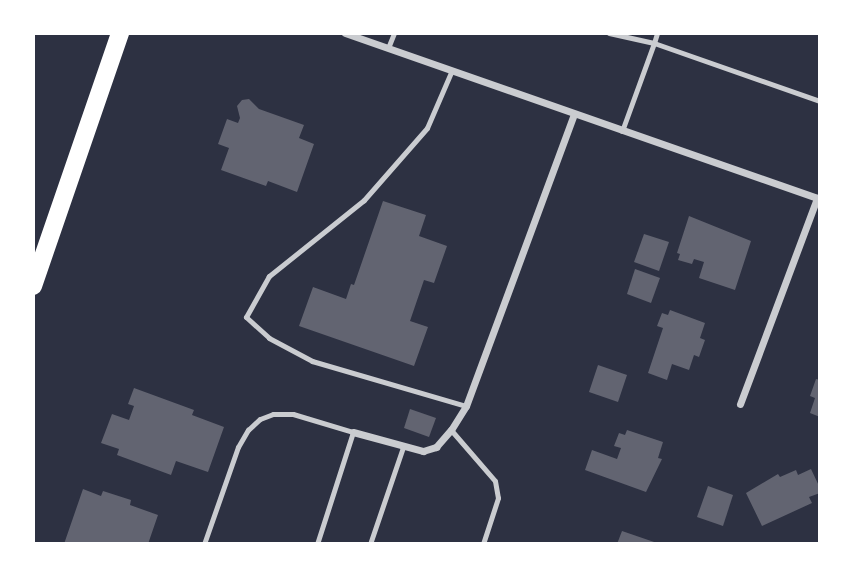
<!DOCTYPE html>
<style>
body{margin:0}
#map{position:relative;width:853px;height:577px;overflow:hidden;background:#2d3142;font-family:Mulish,sans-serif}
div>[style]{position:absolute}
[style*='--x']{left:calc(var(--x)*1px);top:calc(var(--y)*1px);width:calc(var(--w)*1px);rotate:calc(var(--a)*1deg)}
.building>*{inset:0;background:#626471}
.service>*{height:5px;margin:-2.5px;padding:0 2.5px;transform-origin:2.5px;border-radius:2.5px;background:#caccd0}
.minor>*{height:7px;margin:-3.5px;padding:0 3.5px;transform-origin:3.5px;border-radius:3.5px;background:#caccd0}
.primary>*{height:18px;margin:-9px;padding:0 9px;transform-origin:9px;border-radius:9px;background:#fff}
span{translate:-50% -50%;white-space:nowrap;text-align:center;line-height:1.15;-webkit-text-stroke:7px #fff;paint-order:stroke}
.frame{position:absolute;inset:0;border:35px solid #fff;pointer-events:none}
</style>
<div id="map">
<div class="building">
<i style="clip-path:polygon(249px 99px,259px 109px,304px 125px,299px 138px,314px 144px,297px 192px,268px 181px,266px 186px,221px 170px,229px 148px,218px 144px,227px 119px,238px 123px,240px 118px,237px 106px,242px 100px)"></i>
<i style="clip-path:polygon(383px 201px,426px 215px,419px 236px,447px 246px,434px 283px,424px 280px,410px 321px,428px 327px,414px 366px,299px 326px,313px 287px,346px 299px,351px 284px,354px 285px)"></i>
<i style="clip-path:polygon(689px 216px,751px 241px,735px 290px,699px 278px,704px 262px,694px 259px,692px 264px,678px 260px,680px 254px,677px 253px)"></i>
<i style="clip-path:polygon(644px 234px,669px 242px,659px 271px,634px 262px)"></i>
<i style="clip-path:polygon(635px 269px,660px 278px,651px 303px,627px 294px)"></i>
<i style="clip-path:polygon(670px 310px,705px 323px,700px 338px,705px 340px,699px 357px,694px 355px,689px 370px,672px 364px,667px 380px,648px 373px,663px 328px,657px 326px,662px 313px,668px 315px)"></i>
<i style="clip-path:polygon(598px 365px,627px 375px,618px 402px,589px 392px)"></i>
<i style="clip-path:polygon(816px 379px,820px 380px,820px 417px,810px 413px,815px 398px,810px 396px)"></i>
<i style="clip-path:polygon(134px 388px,194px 410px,192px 415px,224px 427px,208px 472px,176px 461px,171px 475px,117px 455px,119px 449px,101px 443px,112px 414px,129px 420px,134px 406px,128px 404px)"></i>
<i style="clip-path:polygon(410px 409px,436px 418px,429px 437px,404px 428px)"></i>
<i style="clip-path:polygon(627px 430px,663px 442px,658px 458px,662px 459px,646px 492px,585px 470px,592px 450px,617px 459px,621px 448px,614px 446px,619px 433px,625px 435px)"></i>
<i style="clip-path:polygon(811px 469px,820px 488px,820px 493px,809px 497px,812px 503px,762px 526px,746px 493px,778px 474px,780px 477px,796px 470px,798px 475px)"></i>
<i style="clip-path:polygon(708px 486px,733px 495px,723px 526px,697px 517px)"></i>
<i style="clip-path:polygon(83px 489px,101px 496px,103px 491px,131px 500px,130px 505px,158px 515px,148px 544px,64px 544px)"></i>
<i style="clip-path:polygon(622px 531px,657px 543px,657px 544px,617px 544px)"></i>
</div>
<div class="service">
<i style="--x:609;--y:33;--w:46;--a:12.5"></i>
<i style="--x:654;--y:43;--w:10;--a:-73"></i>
<i style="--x:388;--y:48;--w:16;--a:-68"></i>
<i style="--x:452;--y:70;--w:63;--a:113.3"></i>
<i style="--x:427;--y:128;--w:96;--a:131.2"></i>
<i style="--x:364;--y:200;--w:122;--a:141.3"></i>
<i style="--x:269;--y:276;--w:47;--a:119.3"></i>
<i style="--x:246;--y:317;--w:31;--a:42"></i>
<i style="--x:269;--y:338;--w:49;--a:28.1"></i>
<i style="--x:312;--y:361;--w:160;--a:16.3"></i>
<i style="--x:622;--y:131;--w:94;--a:-70"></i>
<i style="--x:654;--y:43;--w:176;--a:19.3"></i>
<i style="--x:451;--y:430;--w:67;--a:49.2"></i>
<i style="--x:495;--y:481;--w:17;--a:80"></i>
<i style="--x:498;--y:498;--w:48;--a:108.1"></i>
<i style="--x:204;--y:544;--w:103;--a:-70.7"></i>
<i style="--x:238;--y:447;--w:20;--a:-60"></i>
<i style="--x:248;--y:430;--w:16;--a:-43"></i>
<i style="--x:260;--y:419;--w:14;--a:-21"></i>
<i style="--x:273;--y:414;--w:20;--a:0"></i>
<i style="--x:293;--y:414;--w:63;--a:16.7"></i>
<i style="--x:353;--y:432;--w:118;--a:107.8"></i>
<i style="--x:370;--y:544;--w:102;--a:-71.2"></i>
</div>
<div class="minor">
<i style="--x:345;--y:33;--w:503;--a:19.26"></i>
<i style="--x:740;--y:404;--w:220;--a:-69.5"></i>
<i style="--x:353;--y:432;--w:73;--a:15.2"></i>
<i style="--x:423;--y:451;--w:14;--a:-17"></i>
<i style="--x:436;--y:447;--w:23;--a:-49"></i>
<i style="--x:451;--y:430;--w:28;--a:-58"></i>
<i style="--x:466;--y:406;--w:311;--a:-69.7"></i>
</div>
<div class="primary">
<i style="--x:33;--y:286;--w:268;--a:-71"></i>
</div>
<div class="frame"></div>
</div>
